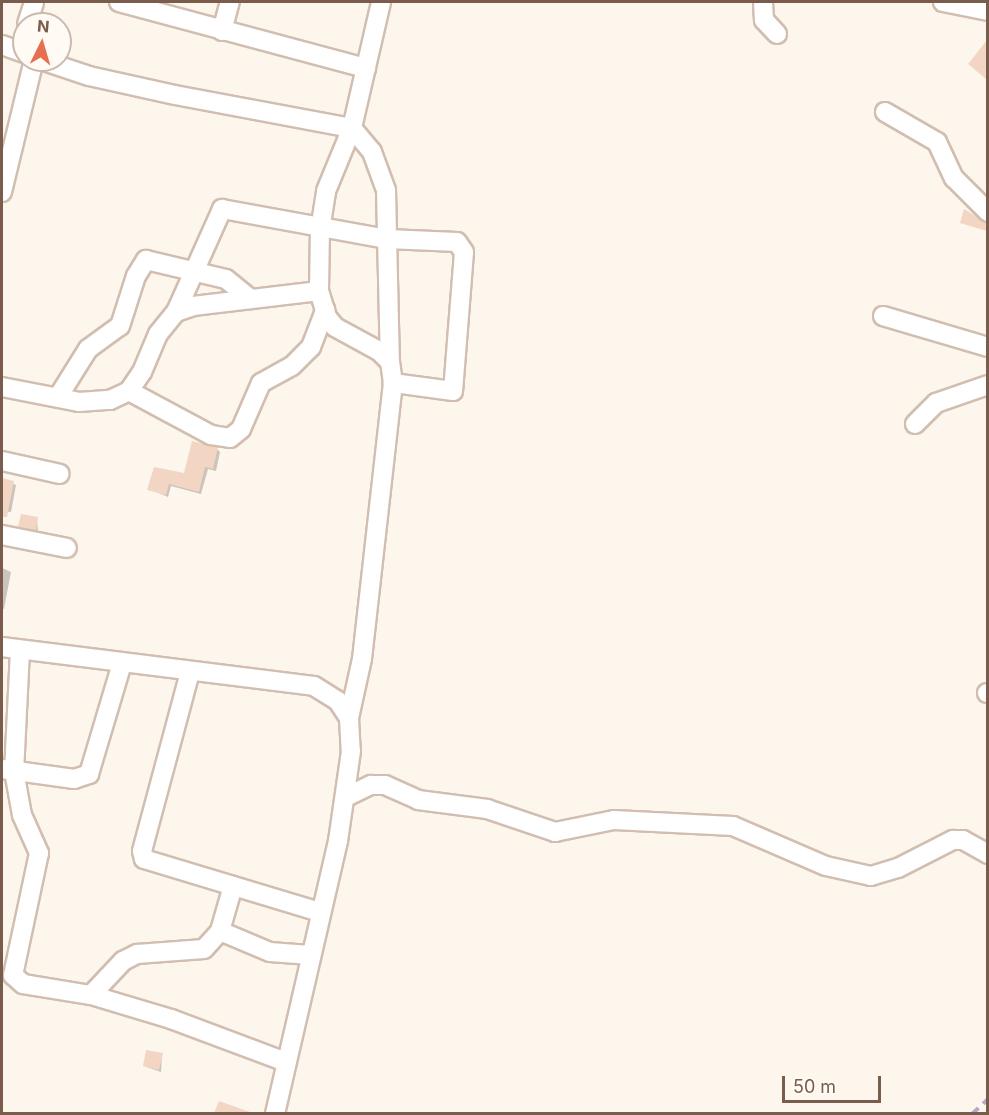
<!DOCTYPE html>
<style>
body{margin:0}
#map{position:relative;width:989px;height:1115px;overflow:hidden;background:#fdf6ec;font-family:Inter,sans-serif}
div>[style]{position:absolute}
[style*='--x']{left:calc(var(--x)*1px);top:calc(var(--y)*1px);width:calc(var(--w)*1px);rotate:calc(var(--a)*1deg)}
.shadow>*{inset:0;background:#0003}
.building>*{inset:0;background:#f3d5c3}
.roads{filter:drop-shadow(2px 0 #d1beb0) drop-shadow(-2px 0 #d1beb0) drop-shadow(0 2px #d1beb0) drop-shadow(0 -2px #d1beb0)}
.minor>*{height:18px;margin:-9px;padding:0 9px;transform-origin:9px;border-radius:9px;background:#fff}
.rail>*{height:4px;margin-top:-2px;transform-origin:0;background:repeating-linear-gradient(90deg,#b9a8c9 0 9px,transparent 0 15px)}
span{translate:-50% -50%;white-space:nowrap;text-align:center;line-height:1.15;-webkit-text-stroke:4.5px #fffaf3;paint-order:stroke}
.frame{position:absolute;inset:0;border:3px solid #7a5c4d;pointer-events:none}
.north{position:absolute;left:12px;top:12px;width:60px;height:60px;box-sizing:border-box;background:#fffaf3;border:2px solid #cabbb1;border-radius:50%;rotate:5deg;font-size:16px;font-weight:700;line-height:24px;text-align:center;color:#7a5c4d}
.north::after{content:'';display:block;margin:auto;width:21px;height:27px;background:#e76f51;clip-path:polygon(50% 0,100% 100%,50% 72%,0 100%)}
.scale{position:absolute;left:782px;top:1076px;width:99px;height:27px;box-sizing:border-box;border:3px solid #7a5c4d;border-top:0;padding-left:8px;font-size:18px;line-height:21px;white-space:nowrap;color:#7a5c4d;-webkit-text-stroke:4px #fffaf3;paint-order:stroke}
</style>
<div id="map">
<div class="shadow">
<i style="clip-path:polygon(217px 449px,220px 452px,216px 471px,208px 469px,201px 494px,171px 486px,168px 497px,149px 489px,185px 475px)"></i>
<i style="clip-path:polygon(2px 480px,16px 485px,11px 512px,2px 511px)"></i>
<i style="clip-path:polygon(37px 519px,38px 532px,20px 526px)"></i>
<i style="clip-path:polygon(2px 568px,11px 572px,4px 609px,2px 609px)"></i>
<i style="clip-path:polygon(162px 1055px,161px 1072px,144px 1066px)"></i>
</div>
<div class="building">
<i style="clip-path:polygon(987px 40px,987px 80px,968px 64px)"></i>
<i style="clip-path:polygon(964px 209px,987px 223px,987px 231px,960px 223px)"></i>
<i style="clip-path:polygon(192px 441px,218px 447px,213px 469px,205px 467px,199px 492px,169px 484px,166px 495px,147px 490px,154px 467px,184px 473px)"></i>
<i style="clip-path:polygon(2px 478px,14px 481px,7px 517px,2px 517px)"></i>
<i style="clip-path:polygon(21px 514px,38px 517px,36px 530px,18px 527px)"></i>
<i style="clip-path:polygon(146px 1050px,163px 1053px,159px 1070px,143px 1066px)"></i>
<i style="clip-path:polygon(219px 1101px,250px 1112px,249px 1113px,214px 1113px)"></i>
</div>
<div class="roads">
<div class="minor">
<i style="--x:119;--y:2;--w:256;--a:15"></i>
<i style="--x:763;--y:2;--w:18;--a:87"></i>
<i style="--x:764;--y:20;--w:19;--a:47"></i>
<i style="--x:943;--y:2;--w:46;--a:11.3"></i>
<i style="--x:27;--y:24;--w:23;--a:-72"></i>
<i style="--x:222;--y:31;--w:30;--a:-75"></i>
<i style="--x:2;--y:45;--w:23;--a:20"></i>
<i style="--x:41;--y:60;--w:51;--a:18.4"></i>
<i style="--x:89;--y:76;--w:88;--a:12.5"></i>
<i style="--x:175;--y:95;--w:180;--a:10.6"></i>
<i style="--x:352;--y:128;--w:31;--a:50"></i>
<i style="--x:372;--y:152;--w:40;--a:69.8"></i>
<i style="--x:386;--y:190;--w:172;--a:88.7"></i>
<i style="--x:885;--y:112;--w:60;--a:30"></i>
<i style="--x:937;--y:142;--w:40;--a:65"></i>
<i style="--x:954;--y:178;--w:48;--a:45"></i>
<i style="--x:2;--y:192;--w:136;--a:-76.4"></i>
<i style="--x:176;--y:312;--w:113;--a:-65.9"></i>
<i style="--x:222;--y:209;--w:168;--a:10.3"></i>
<i style="--x:387;--y:239;--w:70;--a:2.5"></i>
<i style="--x:457;--y:242;--w:12;--a:55"></i>
<i style="--x:464;--y:252;--w:139;--a:94.5"></i>
<i style="--x:453;--y:391;--w:61;--a:-172.4"></i>
<i style="--x:883;--y:316;--w:109;--a:16.4"></i>
<i style="--x:2;--y:387;--w:78;--a:11"></i>
<i style="--x:79;--y:402;--w:31;--a:-4"></i>
<i style="--x:110;--y:400;--w:21;--a:-25"></i>
<i style="--x:129;--y:391;--w:23;--a:-56"></i>
<i style="--x:142;--y:372;--w:41;--a:-67.2"></i>
<i style="--x:158;--y:334;--w:28;--a:-51"></i>
<i style="--x:176;--y:312;--w:18;--a:-19"></i>
<i style="--x:193;--y:306;--w:127;--a:-6.8"></i>
<i style="--x:129;--y:391;--w:93;--a:28.2"></i>
<i style="--x:211;--y:435;--w:19;--a:9"></i>
<i style="--x:230;--y:438;--w:14;--a:-39"></i>
<i style="--x:241;--y:429;--w:50;--a:-66.5"></i>
<i style="--x:261;--y:383;--w:35;--a:-29"></i>
<i style="--x:292;--y:366;--w:27;--a:-45"></i>
<i style="--x:311;--y:347;--w:40;--a:-69"></i>
<i style="--x:58;--y:397;--w:57;--a:-58"></i>
<i style="--x:88;--y:349;--w:39;--a:-36"></i>
<i style="--x:120;--y:326;--w:52;--a:-72.3"></i>
<i style="--x:136;--y:276;--w:19;--a:-58"></i>
<i style="--x:146;--y:260;--w:82;--a:13.4"></i>
<i style="--x:226;--y:279;--w:32;--a:39"></i>
<i style="--x:915;--y:424;--w:30;--a:-45"></i>
<i style="--x:936;--y:403;--w:55;--a:-19.1"></i>
<i style="--x:2;--y:461;--w:59;--a:12.6"></i>
<i style="--x:2;--y:535;--w:66;--a:11.3"></i>
<i style="--x:2;--y:647;--w:314;--a:7.1"></i>
<i style="--x:314;--y:686;--w:28;--a:32"></i>
<i style="--x:338;--y:701;--w:20;--a:57"></i>
<i style="--x:349;--y:718;--w:33;--a:87"></i>
<i style="--x:351;--y:751;--w:91;--a:98.2"></i>
<i style="--x:338;--y:841;--w:280;--a:103"></i>
<i style="--x:20;--y:650;--w:121;--a:92.8"></i>
<i style="--x:14;--y:771;--w:45;--a:79.7"></i>
<i style="--x:22;--y:815;--w:42;--a:65.9"></i>
<i style="--x:39;--y:853;--w:125;--a:102"></i>
<i style="--x:13;--y:975;--w:13;--a:42"></i>
<i style="--x:23;--y:984;--w:69;--a:9.2"></i>
<i style="--x:91;--y:995;--w:84;--a:16.7"></i>
<i style="--x:171;--y:1019;--w:123;--a:20.5"></i>
<i style="--x:190;--y:672;--w:185;--a:105"></i>
<i style="--x:142;--y:851;--w:8;--a:76"></i>
<i style="--x:144;--y:859;--w:184;--a:16.8"></i>
<i style="--x:987;--y:693;--w:1;--a:0"></i>
<i style="--x:349;--y:718;--w:60;--a:-77.6"></i>
<i style="--x:362;--y:659;--w:278;--a:-83.6"></i>
<i style="--x:393;--y:383;--w:21;--a:-98"></i>
<i style="--x:390;--y:362;--w:16;--a:-135"></i>
<i style="--x:379;--y:351;--w:50;--a:-151.4"></i>
<i style="--x:335;--y:327;--w:13;--a:-129"></i>
<i style="--x:327;--y:317;--w:27;--a:-107"></i>
<i style="--x:319;--y:291;--w:61;--a:-89.1"></i>
<i style="--x:320;--y:230;--w:39;--a:-81"></i>
<i style="--x:326;--y:191;--w:68;--a:-67.6"></i>
<i style="--x:352;--y:128;--w:129;--a:-77"></i>
<i style="--x:2;--y:769;--w:73;--a:7.9"></i>
<i style="--x:74;--y:779;--w:16;--a:-18"></i>
<i style="--x:89;--y:774;--w:116;--a:-73.4"></i>
<i style="--x:346;--y:797;--w:28;--a:-26"></i>
<i style="--x:371;--y:785;--w:14;--a:0"></i>
<i style="--x:385;--y:785;--w:36;--a:24"></i>
<i style="--x:418;--y:800;--w:70;--a:7.4"></i>
<i style="--x:487;--y:809;--w:72;--a:18.7"></i>
<i style="--x:555;--y:832;--w:60;--a:-11.5"></i>
<i style="--x:614;--y:820;--w:119;--a:2.9"></i>
<i style="--x:733;--y:826;--w:101;--a:23.3"></i>
<i style="--x:826;--y:866;--w:46;--a:12.5"></i>
<i style="--x:871;--y:876;--w:28;--a:-17"></i>
<i style="--x:898;--y:868;--w:62;--a:-27"></i>
<i style="--x:953;--y:840;--w:10;--a:0"></i>
<i style="--x:963;--y:840;--w:29;--a:29"></i>
<i style="--x:220;--y:931;--w:54;--a:22.8"></i>
<i style="--x:270;--y:952;--w:40;--a:4.3"></i>
<i style="--x:91;--y:995;--w:47;--a:-46.7"></i>
<i style="--x:123;--y:961;--w:16;--a:-27"></i>
<i style="--x:137;--y:954;--w:67;--a:-4.3"></i>
<i style="--x:204;--y:949;--w:24;--a:-48"></i>
<i style="--x:220;--y:931;--w:47;--a:-73.9"></i>
</div>
</div>
<div class="rail">
<i style="--x:972;--y:1114;--w:22;--a:-43"></i>
</div>
<div class="frame"></div>
<div class="north">N</div>
<div class="scale">50 m</div>
</div>
